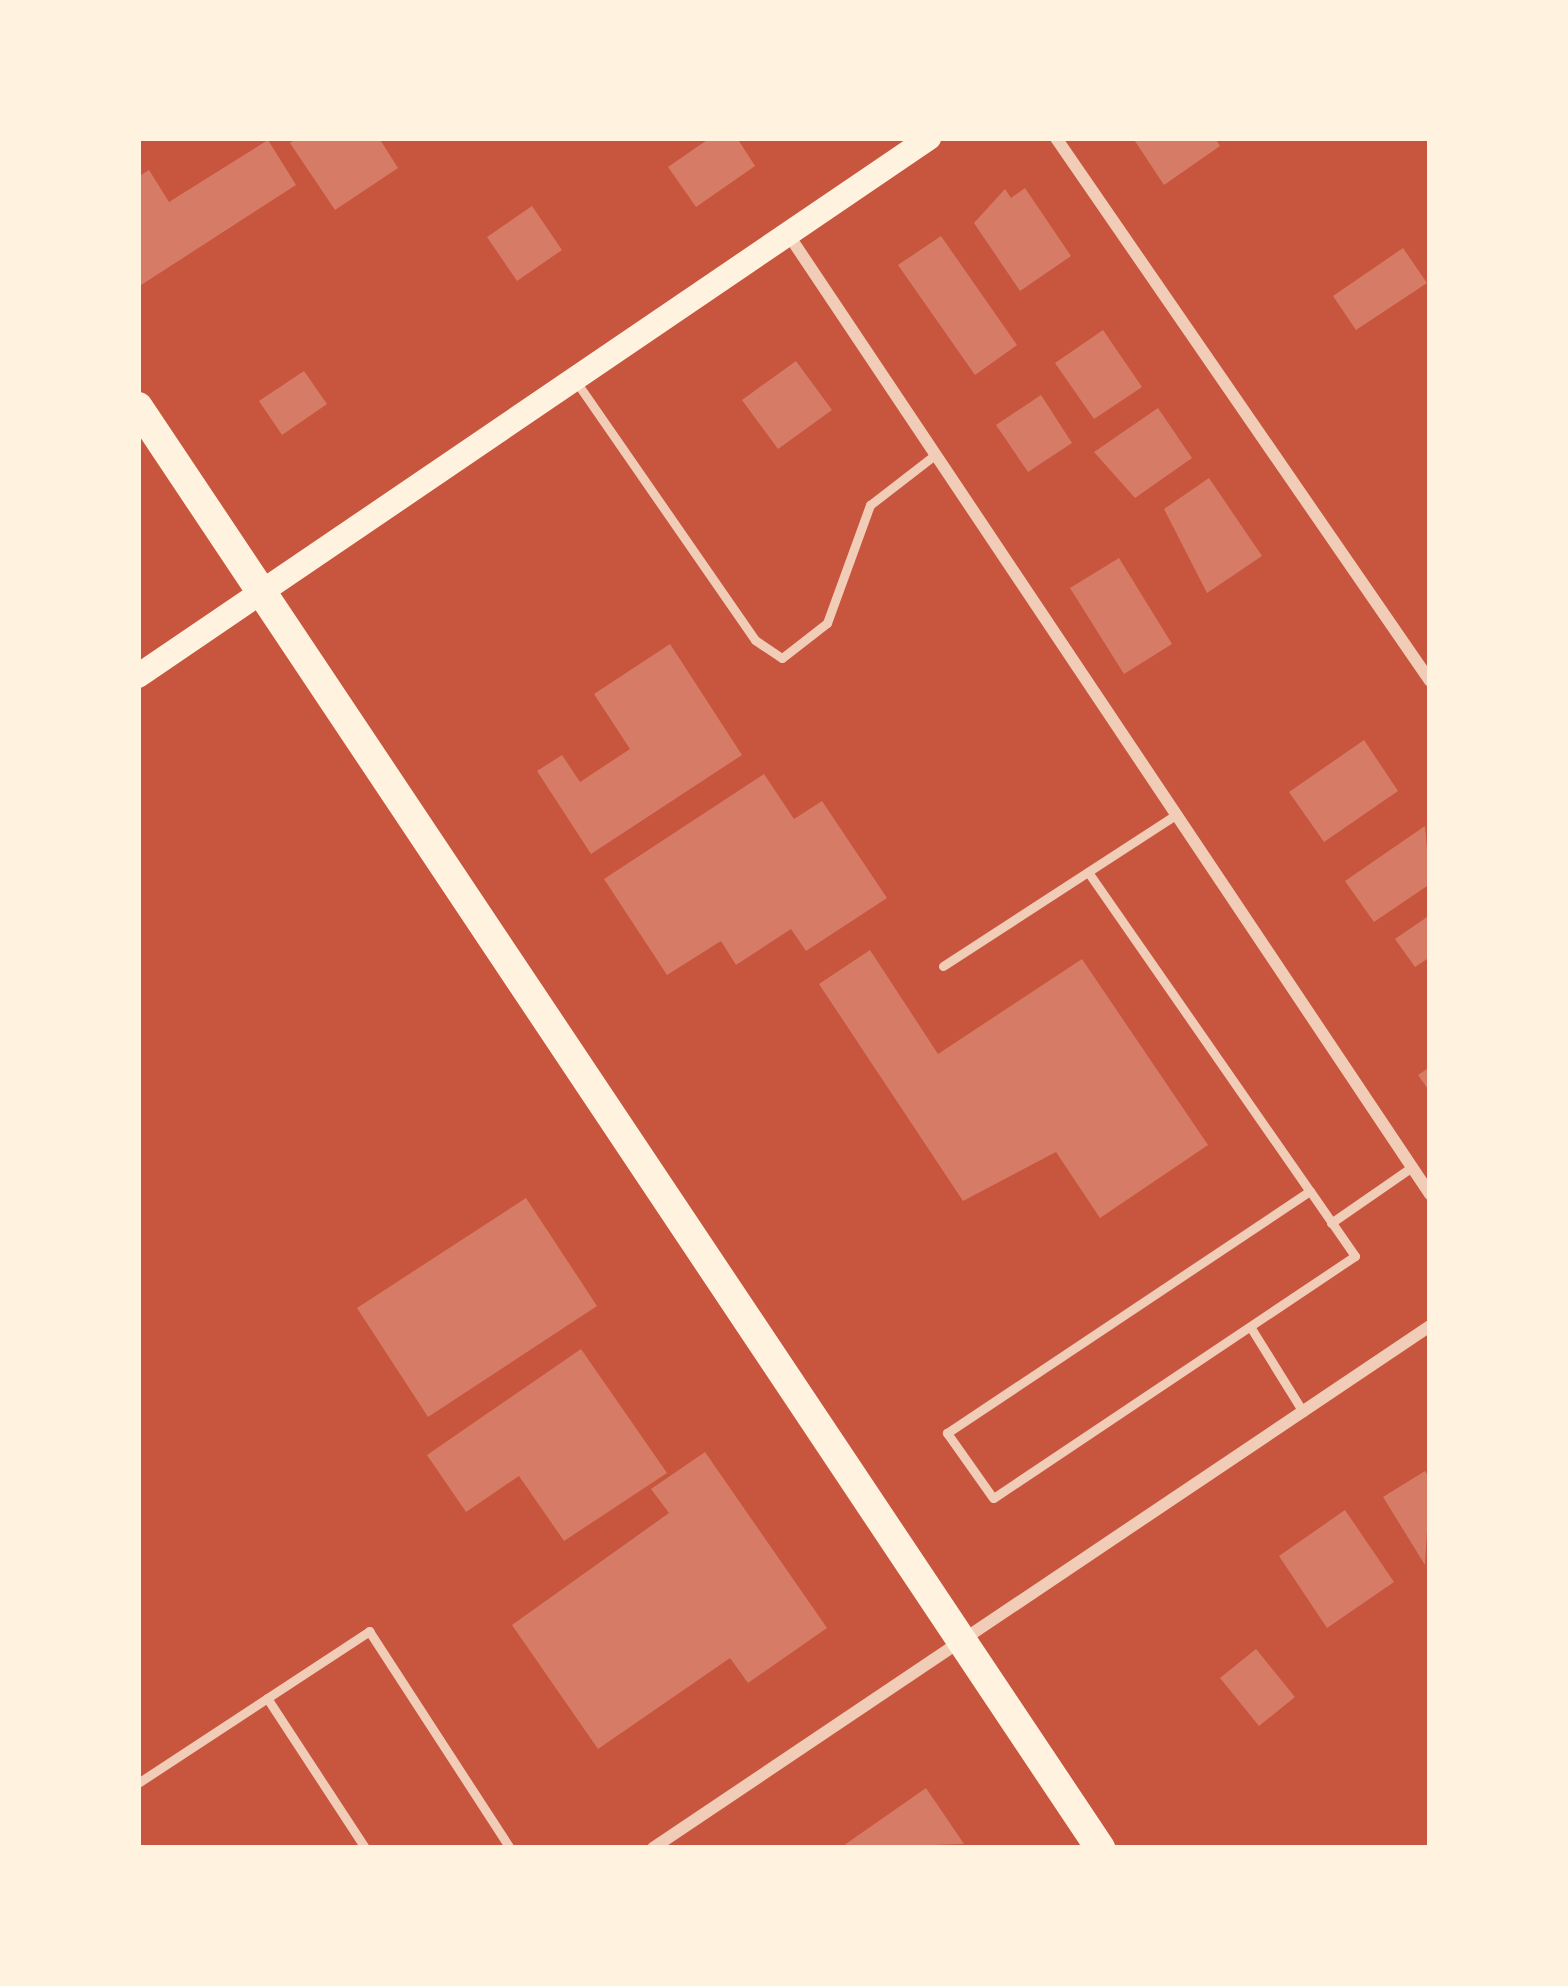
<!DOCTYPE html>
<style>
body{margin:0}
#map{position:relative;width:1568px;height:1986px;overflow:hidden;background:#c8553d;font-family:Roboto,sans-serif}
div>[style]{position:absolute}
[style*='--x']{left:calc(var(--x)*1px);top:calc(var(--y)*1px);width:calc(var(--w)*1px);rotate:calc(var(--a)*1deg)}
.building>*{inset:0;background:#d67c66}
.service>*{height:9px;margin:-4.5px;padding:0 4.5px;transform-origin:4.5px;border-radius:4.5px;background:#f1ccb7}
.minor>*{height:12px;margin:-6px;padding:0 6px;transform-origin:6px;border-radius:6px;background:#f1ccb7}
.secondary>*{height:24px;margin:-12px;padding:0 12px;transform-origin:12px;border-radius:12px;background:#fff3e0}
.primary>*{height:30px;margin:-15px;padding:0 15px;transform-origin:15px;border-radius:15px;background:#fff3e0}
span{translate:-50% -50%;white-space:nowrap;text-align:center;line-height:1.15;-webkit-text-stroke:12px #fff3e0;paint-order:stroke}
.frame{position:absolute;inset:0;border:141px solid #fff3e0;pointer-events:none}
</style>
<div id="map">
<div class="building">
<i style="clip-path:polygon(297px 138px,379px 138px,398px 168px,335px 210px,290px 143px)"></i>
<i style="clip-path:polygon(710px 138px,737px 138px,755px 166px,696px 207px,668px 167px)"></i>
<i style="clip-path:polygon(1133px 138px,1215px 138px,1220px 146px,1164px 185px)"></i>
<i style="clip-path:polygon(268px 140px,296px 185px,138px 287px,138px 177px,149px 170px,169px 202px)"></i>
<i style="clip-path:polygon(1025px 188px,1071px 256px,1020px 291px,974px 223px,1005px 189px,1011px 198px)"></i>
<i style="clip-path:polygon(532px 206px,562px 250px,517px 281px,487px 237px)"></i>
<i style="clip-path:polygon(941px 236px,1017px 345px,975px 375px,898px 265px)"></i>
<i style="clip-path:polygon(1403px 248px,1427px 283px,1356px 330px,1333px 296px)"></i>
<i style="clip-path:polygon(1103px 330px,1142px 387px,1094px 419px,1055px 363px)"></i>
<i style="clip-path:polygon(796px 361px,832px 410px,778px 449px,742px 400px)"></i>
<i style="clip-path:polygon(304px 371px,327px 404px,282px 435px,259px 401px)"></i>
<i style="clip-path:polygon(1041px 395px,1072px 443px,1028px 472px,996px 425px)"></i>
<i style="clip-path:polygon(1158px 408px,1192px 458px,1135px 498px,1094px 452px)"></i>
<i style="clip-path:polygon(1209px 478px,1262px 556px,1207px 593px,1164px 509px)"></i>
<i style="clip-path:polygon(1119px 558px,1172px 644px,1124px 674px,1070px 588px)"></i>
<i style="clip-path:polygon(670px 644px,742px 755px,591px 854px,537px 771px,562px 755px,580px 782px,630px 749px,594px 694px)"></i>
<i style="clip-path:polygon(1364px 740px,1398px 791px,1324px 842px,1289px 792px)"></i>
<i style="clip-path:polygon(764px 774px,794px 819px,822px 801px,887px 898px,806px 951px,791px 929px,736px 965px,721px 941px,667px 975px,604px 879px)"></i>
<i style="clip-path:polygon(1425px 826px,1430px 884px,1374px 922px,1345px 881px)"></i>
<i style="clip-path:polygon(1430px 915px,1430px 957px,1415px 967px,1395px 939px)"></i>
<i style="clip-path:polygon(870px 950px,938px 1054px,1082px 959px,1208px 1145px,1100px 1218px,1056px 1152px,963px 1201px,819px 984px)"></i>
<i style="clip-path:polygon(1430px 1067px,1430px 1092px,1418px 1075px)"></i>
<i style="clip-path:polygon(526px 1198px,597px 1306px,428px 1417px,357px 1308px)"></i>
<i style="clip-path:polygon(581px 1349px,667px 1473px,564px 1541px,519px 1476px,466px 1512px,427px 1455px)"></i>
<i style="clip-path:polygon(705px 1452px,827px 1628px,748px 1683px,730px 1658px,598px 1749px,512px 1625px,669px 1513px,651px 1489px)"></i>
<i style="clip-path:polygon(1425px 1471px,1430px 1479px,1425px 1565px,1383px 1497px)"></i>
<i style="clip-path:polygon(1345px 1510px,1394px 1582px,1327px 1628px,1279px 1556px)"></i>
<i style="clip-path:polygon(1256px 1649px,1295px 1697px,1259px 1726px,1220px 1678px)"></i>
<i style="clip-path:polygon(926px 1788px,964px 1844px,840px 1848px)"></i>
</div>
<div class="service">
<i style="--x:575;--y:380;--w:316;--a:55.3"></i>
<i style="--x:755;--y:640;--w:32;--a:34"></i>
<i style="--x:782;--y:658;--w:57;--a:-37.9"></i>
<i style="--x:827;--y:623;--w:126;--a:-70"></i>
<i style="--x:870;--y:505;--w:83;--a:-37.7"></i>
<i style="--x:1088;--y:872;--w:389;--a:55.2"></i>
<i style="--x:1310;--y:1191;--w:79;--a:55.3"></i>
<i style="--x:1355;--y:1256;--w:435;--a:146.2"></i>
<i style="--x:993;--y:1498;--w:80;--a:-125.3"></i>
<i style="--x:947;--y:1433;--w:436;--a:-33.7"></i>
<i style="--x:943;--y:966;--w:279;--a:-33"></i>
<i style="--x:1331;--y:1223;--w:98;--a:-34.7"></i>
<i style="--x:1251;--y:1328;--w:99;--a:58.2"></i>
<i style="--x:267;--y:1698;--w:179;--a:56.8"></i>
<i style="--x:138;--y:1783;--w:277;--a:-33.3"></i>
<i style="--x:369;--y:1631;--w:259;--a:57"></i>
</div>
<div class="minor">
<i style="--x:1056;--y:138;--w:659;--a:55.44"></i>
<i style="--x:788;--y:234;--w:1155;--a:56.23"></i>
<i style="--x:653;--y:1848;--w:936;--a:-33.89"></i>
</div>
<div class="secondary">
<i style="--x:138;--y:676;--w:957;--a:-34.22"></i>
</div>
<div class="primary">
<i style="--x:138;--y:407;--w:1733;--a:56.27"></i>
</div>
<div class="frame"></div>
</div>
